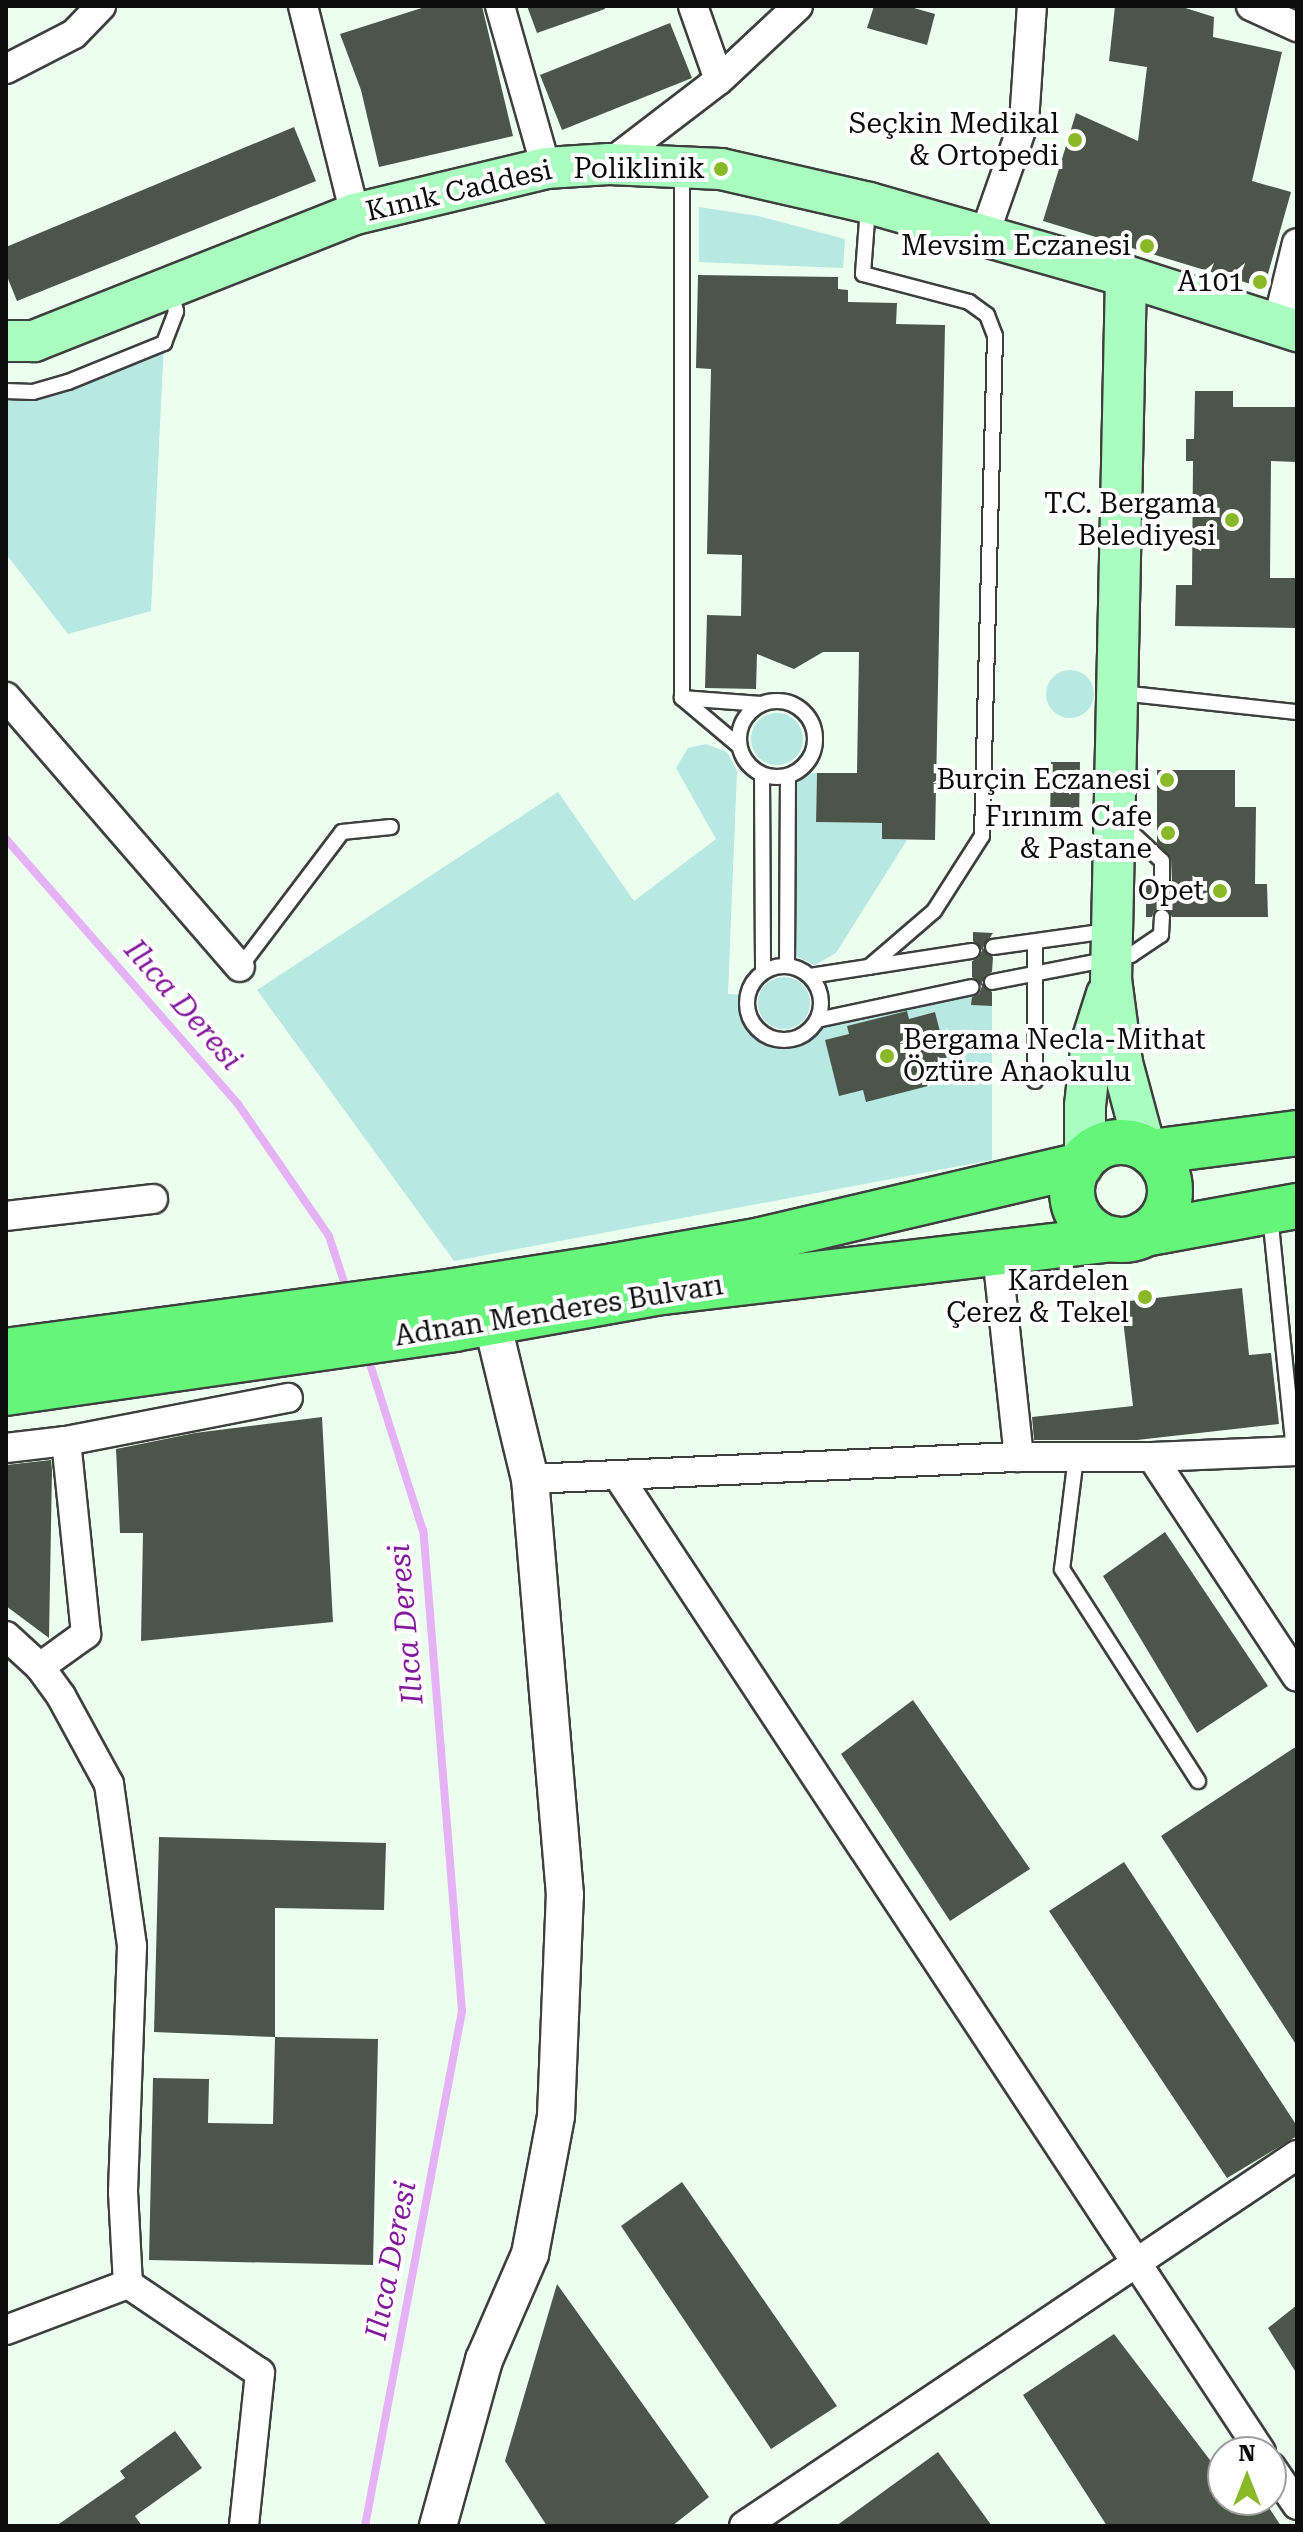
<!DOCTYPE html>
<meta charset="utf-8">
<style>
body{margin:0}
#map{position:relative;width:1303px;height:2532px;overflow:hidden;background:#ecffef;font-family:"Roboto Serif",serif}
div>[style]{position:absolute}
[style*='--x']{left:calc(var(--x)*1px);top:calc(var(--y)*1px);width:calc(var(--w)*1px);rotate:calc(var(--a)*1deg)}
.green>*{inset:0;background:#b7e8e1}
.round{border-radius:50%}
.stream>*{height:8px;margin:-4px;padding:0 4px;transform-origin:4px;border-radius:4px;background:#e4b2f5}
.building>*{inset:0;background:#4c5549}
.roads{filter:drop-shadow(2px 0 #3f3f3f) drop-shadow(-2px 0 #3f3f3f) drop-shadow(0 2px #3f3f3f) drop-shadow(0 -2px #3f3f3f)}
.service>*{height:14px;margin:-7px;padding:0 7px;transform-origin:7px;border-radius:7px;background:#fff}
.service>.ring{margin:-7px;padding:0;box-sizing:content-box;background:none;border:14px solid #fff;border-radius:50%}
.minor>*{height:28px;margin:-14px;padding:0 14px;transform-origin:14px;border-radius:14px;background:#fff}
.tertiary>*{height:36px;margin:-18px;padding:0 18px;transform-origin:18px;border-radius:18px;background:#fff}
.secondary>*{height:40px;margin:-20px;padding:0 20px;transform-origin:20px;border-radius:20px;background:#a9fdbf}
.primary>*{height:44px;margin:-22px;padding:0 22px;transform-origin:22px;border-radius:22px;background:#65f578}
.primary>.ring{margin:-22px;padding:0;box-sizing:content-box;background:none;border:44px solid #65f578;border-radius:50%}
.dots>*{width:22px;height:22px;translate:-50% -50%;box-sizing:border-box;border:4px solid #fff;border-radius:50%}
span{translate:-50% -50%;white-space:nowrap;text-align:center;line-height:1.15;-webkit-text-stroke:8px #fff;paint-order:stroke}
.poi-label{font-size:28px;color:#0c0c0c}
.right{translate:-100% -50%;text-align:right}
.left{translate:0 -50%;text-align:left}
.street-label{font-size:28px;color:#0c0c0c}
.water-label{font-size:30px;color:#82199b;font-style:italic}
.frame{position:absolute;inset:0;border:8px solid #0c0c0c;pointer-events:none}
.north{position:absolute;left:1207px;top:2436px;width:80px;height:80px;box-sizing:border-box;background:#fff;border:2px solid #9e9e9e;border-radius:50%;rotate:0deg;font-size:22px;font-weight:700;line-height:32px;text-align:center;color:#0c0c0c}
.north::after{content:'';display:block;margin:auto;width:28px;height:36px;background:#8ab928;clip-path:polygon(50% 0,100% 100%,50% 72%,0 100%)}
</style>
<div id="map">
<div class="green">
<i style="clip-path:polygon(699px 207px,758px 216px,845px 239px,843px 268px,699px 262px)"></i>
<i style="clip-path:polygon(164px 343px,151px 611px,68px 634px,6px 554px,6px 391px,33px 392px)"></i>
<i class="round" style="left:1046px;top:670px;width:48px;height:48px"></i>
<i class="round" style="left:751px;top:713px;width:52px;height:52px"></i>
<i style="clip-path:polygon(706px 744px,727px 752px,737px 771px,728px 994px,746px 995px,750px 1018px,757px 1028px,777px 1039px,790px 1039px,801px 1036px,817px 1020px,972px 987px,972px 1005px,992px 1006px,992px 1160px,454px 1261px,257px 990px,558px 792px,634px 901px,716px 839px,676px 768px,688px 748px)"></i>
<i style="clip-path:polygon(817px 773px,816px 822px,882px 823px,882px 839px,907px 840px,836px 953px,815px 965px,793px 955px,794px 786px,808px 774px)"></i>
<i class="round" style="left:758px;top:977px;width:52px;height:52px"></i>
</div>
<div class="stream">
<i style="--x:6;--y:839;--w:352;--a:48.8"></i>
<i style="--x:238;--y:1104;--w:160;--a:55.4"></i>
<i style="--x:329;--y:1236;--w:58;--a:71.9"></i>
<i style="--x:365;--y:2526;--w:524;--a:-79.33"></i>
<i style="--x:462;--y:2011;--w:482;--a:-94.6"></i>
<i style="--x:423;--y:1531;--w:186;--a:-107.6"></i>
</div>
<div class="building">
<i style="clip-path:polygon(428px 6px,482px 6px,513px 136px,379px 167px,361px 90px,340px 34px)"></i>
<i style="clip-path:polygon(527px 6px,604px 6px,605px 9px,537px 33px)"></i>
<i style="clip-path:polygon(874px 6px,907px 6px,935px 14px,927px 45px,867px 28px)"></i>
<i style="clip-path:polygon(1115px 6px,1179px 6px,1214px 17px,1213px 37px,1282px 52px,1252px 181px,1291px 192px,1264px 288px,1043px 221px,1076px 113px,1138px 141px,1147px 67px,1109px 61px)"></i>
<i style="clip-path:polygon(670px 23px,692px 78px,562px 130px,540px 75px)"></i>
<i style="clip-path:polygon(294px 127px,316px 181px,17px 301px,6px 274px,6px 247px)"></i>
<i style="clip-path:polygon(698px 275px,838px 277px,838px 289px,848px 290px,848px 302px,897px 303px,896px 324px,945px 325px,935px 840px,882px 839px,882px 823px,816px 822px,817px 773px,857px 773px,859px 652px,823px 652px,794px 669px,757px 654px,756px 689px,705px 688px,707px 615px,741px 616px,742px 555px,707px 554px,711px 369px,696px 368px)"></i>
<i style="clip-path:polygon(1195px 391px,1233px 391px,1233px 407px,1297px 407px,1297px 462px,1271px 461px,1270px 578px,1297px 578px,1297px 628px,1175px 626px,1176px 585px,1192px 585px,1193px 461px,1186px 461px,1186px 439px,1194px 439px)"></i>
<i style="clip-path:polygon(1051px 762px,1080px 762px,1079px 822px,1050px 822px)"></i>
<i style="clip-path:polygon(1157px 770px,1235px 770px,1235px 807px,1256px 807px,1255px 884px,1267px 884px,1268px 917px,1172px 917px,1168px 909px,1162px 907px,1154px 911px,1152px 917px,1146px 917px,1146px 883px,1152px 882px,1156px 890px,1163px 892px,1172px 882px,1171px 858px,1157px 843px)"></i>
<i style="clip-path:polygon(973px 932px,993px 933px,983px 948px,993px 957px,992px 972px,985px 975px,982px 983px,992px 992px,992px 1006px,971px 1005px,972px 997px,979px 994px,982px 986px,972px 977px,972px 961px,979px 958px,982px 950px,973px 941px)"></i>
<i style="clip-path:polygon(907px 1011px,909px 1019px,935px 1012px,950px 1071px,926px 1078px,928px 1086px,866px 1102px,863px 1090px,839px 1096px,825px 1040px,849px 1034px,847px 1026px)"></i>
<i style="clip-path:polygon(1242px 1288px,1249px 1355px,1271px 1353px,1279px 1424px,1137px 1440px,1034px 1440px,1032px 1417px,1133px 1406px,1121px 1302px)"></i>
<i style="clip-path:polygon(322px 1417px,333px 1622px,141px 1641px,143px 1533px,120px 1533px,116px 1449px,195px 1433px)"></i>
<i style="clip-path:polygon(51px 1460px,52px 1470px,49px 1638px,6px 1606px,6px 1465px)"></i>
<i style="clip-path:polygon(1165px 1532px,1268px 1686px,1197px 1733px,1103px 1576px)"></i>
<i style="clip-path:polygon(913px 1700px,1030px 1869px,950px 1921px,841px 1754px)"></i>
<i style="clip-path:polygon(1297px 1746px,1297px 2046px,1161px 1836px)"></i>
<i style="clip-path:polygon(159px 1837px,386px 1843px,384px 1910px,275px 1908px,275px 2037px,154px 2032px)"></i>
<i style="clip-path:polygon(1124px 1862px,1297px 2126px,1297px 2136px,1227px 2178px,1049px 1911px)"></i>
<i style="clip-path:polygon(275px 2037px,378px 2039px,373px 2265px,149px 2260px,153px 2078px,209px 2079px,208px 2123px,273px 2124px)"></i>
<i style="clip-path:polygon(682px 2182px,837px 2406px,771px 2449px,621px 2226px)"></i>
<i style="clip-path:polygon(557px 2284px,709px 2497px,672px 2526px,547px 2526px,505px 2461px)"></i>
<i style="clip-path:polygon(1297px 2305px,1297px 2374px,1268px 2328px)"></i>
<i style="clip-path:polygon(1114px 2334px,1213px 2464px,1223px 2457px,1223px 2500px,1264px 2500px,1281px 2526px,1107px 2526px,1023px 2395px)"></i>
<i style="clip-path:polygon(175px 2431px,202px 2468px,135px 2516px,142px 2526px,56px 2526px,125px 2478px,120px 2471px)"></i>
<i style="clip-path:polygon(938px 2452px,992px 2526px,836px 2526px)"></i>
</div>
<div class="roads">
<div class="service">
<i style="--x:868;--y:207;--w:67;--a:94.3"></i>
<i style="--x:863;--y:274;--w:110;--a:14.8"></i>
<i style="--x:969;--y:302;--w:22;--a:36"></i>
<i style="--x:987;--y:315;--w:22;--a:69"></i>
<i style="--x:995;--y:336;--w:500;--a:91.49"></i>
<i style="--x:982;--y:836;--w:89;--a:122.6"></i>
<i style="--x:934;--y:911;--w:86;--a:139.3"></i>
<i style="--x:6;--y:391;--w:27;--a:2"></i>
<i style="--x:33;--y:392;--w:36;--a:-16"></i>
<i style="--x:68;--y:382;--w:104;--a:-22.1"></i>
<i style="--x:164;--y:343;--w:34;--a:-69"></i>
<i style="--x:176;--y:311;--w:23;--a:-105"></i>
<i style="--x:1121;--y:693;--w:177;--a:6.2"></i>
<i style="--x:682;--y:698;--w:528;--a:-90"></i>
<i class="ring" style="left:739px;top:701px;width:62px;height:62px"></i>
<i style="--x:739;--y:746;--w:75;--a:-139.9"></i>
<i style="--x:682;--y:698;--w:79;--a:4.3"></i>
<i style="--x:762;--y:775;--w:197;--a:89.7"></i>
<i style="--x:1122;--y:824;--w:54;--a:42.8"></i>
<i style="--x:1162;--y:861;--w:21;--a:90"></i>
<i style="--x:993;--y:947;--w:116;--a:-7.9"></i>
<i style="--x:787;--y:965;--w:189;--a:-89.7"></i>
<i class="ring" style="left:747px;top:966px;width:60px;height:60px"></i>
<i style="--x:240;--y:967;--w:169;--a:-52.9"></i>
<i style="--x:342;--y:832;--w:49;--a:-5.8"></i>
<i style="--x:810;--y:976;--w:164;--a:-8.8"></i>
<i style="--x:992;--y:982;--w:142;--a:-11"></i>
<i style="--x:1131;--y:955;--w:36;--a:-34"></i>
<i style="--x:1161;--y:935;--w:18;--a:-87"></i>
<i style="--x:817;--y:1020;--w:158;--a:-12"></i>
<i style="--x:1035;--y:1081;--w:139;--a:-90"></i>
<i style="--x:1270;--y:1215;--w:237;--a:84.2"></i>
<i style="--x:1076;--y:1457;--w:113;--a:97.1"></i>
<i style="--x:1062;--y:1569;--w:252;--a:57.3"></i>
</div>
<div class="minor">
<i style="--x:303;--y:6;--w:214;--a:76"></i>
<i style="--x:500;--y:6;--w:168;--a:74.1"></i>
<i style="--x:693;--y:6;--w:78;--a:70.6"></i>
<i style="--x:1251;--y:6;--w:51;--a:24.5"></i>
<i style="--x:6;--y:69;--w:76;--a:-27.2"></i>
<i style="--x:74;--y:34;--w:39;--a:-46"></i>
<i style="--x:609;--y:164;--w:138;--a:-37.4"></i>
<i style="--x:719;--y:80;--w:108;--a:-43.1"></i>
<i style="--x:984;--y:236;--w:121;--a:-70.7"></i>
<i style="--x:1024;--y:122;--w:116;--a:-86.1"></i>
<i style="--x:1277;--y:325;--w:84;--a:-76.3"></i>
<i style="--x:6;--y:697;--w:357;--a:49.1"></i>
<i style="--x:6;--y:1216;--w:148;--a:-6.6"></i>
<i style="--x:6;--y:1448;--w:60;--a:-6.7"></i>
<i style="--x:66;--y:1441;--w:226;--a:-11"></i>
<i style="--x:1019;--y:1457;--w:133;--a:0"></i>
<i style="--x:1152;--y:1457;--w:263;--a:56.6"></i>
<i style="--x:1152;--y:1457;--w:145;--a:-2.4"></i>
<i style="--x:618;--y:1476;--w:1169;--a:56.62"></i>
<i style="--x:530;--y:1479;--w:489;--a:-2.6"></i>
<i style="--x:1019;--y:1457;--w:205;--a:-96.2"></i>
<i style="--x:6;--y:1636;--w:46;--a:42.4"></i>
<i style="--x:40;--y:1667;--w:36;--a:54"></i>
<i style="--x:61;--y:1696;--w:100;--a:61.4"></i>
<i style="--x:109;--y:1784;--w:164;--a:81.9"></i>
<i style="--x:132;--y:1946;--w:246;--a:92.1"></i>
<i style="--x:123;--y:2192;--w:92;--a:86.9"></i>
<i style="--x:128;--y:2284;--w:130;--a:159.3"></i>
<i style="--x:40;--y:1667;--w:57;--a:-35.7"></i>
<i style="--x:86;--y:1634;--w:194;--a:-95.9"></i>
<i style="--x:128;--y:2284;--w:159;--a:34"></i>
<i style="--x:260;--y:2373;--w:154;--a:96"></i>
<i style="--x:1271;--y:2467;--w:46;--a:55.6"></i>
<i style="--x:744;--y:2526;--w:666;--a:-33.86"></i>
</div>
<div class="tertiary">
<i style="--x:438;--y:2526;--w:172;--a:-74.5"></i>
<i style="--x:484;--y:2360;--w:116;--a:-66.5"></i>
<i style="--x:530;--y:2254;--w:140;--a:-79.3"></i>
<i style="--x:556;--y:2116;--w:221;--a:-87.7"></i>
<i style="--x:565;--y:1895;--w:417;--a:-94.8"></i>
<i style="--x:530;--y:1479;--w:162;--a:-103.6"></i>
</div>
<div class="secondary">
<i style="--x:1126;--y:276;--w:703;--a:91.22"></i>
<i style="--x:1111;--y:979;--w:85;--a:82.5"></i>
<i style="--x:1122;--y:1063;--w:88;--a:74.9"></i>
<i style="--x:6;--y:341;--w:28;--a:0"></i>
<i style="--x:34;--y:341;--w:345;--a:-21.6"></i>
<i style="--x:355;--y:214;--w:196;--a:-13.5"></i>
<i style="--x:546;--y:168;--w:63;--a:-3.6"></i>
<i style="--x:609;--y:164;--w:112;--a:2.6"></i>
<i style="--x:721;--y:169;--w:152;--a:12.9"></i>
<i style="--x:869;--y:203;--w:267;--a:15.9"></i>
<i style="--x:1126;--y:276;--w:180;--a:17.8"></i>
<i style="--x:1085;--y:1159;--w:53;--a:-90"></i>
<i style="--x:1085;--y:1106;--w:65;--a:-83.9"></i>
<i style="--x:1092;--y:1041;--w:49;--a:-72.3"></i>
</div>
<div class="primary">
<i class="ring" style="left:1072px;top:1142px;width:54px;height:54px"></i>
<i style="--x:1151;--y:1152;--w:147;--a:-7.4"></i>
<i style="--x:1144;--y:1234;--w:156;--a:-10.4"></i>
<i style="--x:6;--y:1351;--w:439;--a:-7.6"></i>
<i style="--x:441;--y:1293;--w:175;--a:-8.9"></i>
<i style="--x:614;--y:1266;--w:149;--a:-10"></i>
<i style="--x:761;--y:1240;--w:328;--a:-13.2"></i>
<i style="--x:6;--y:1393;--w:453;--a:-8.1"></i>
<i style="--x:454;--y:1329;--w:211;--a:-10.1"></i>
<i style="--x:662;--y:1292;--w:454;--a:-6.7"></i>
</div>
</div>
<div class="dots">
<i style="left:1075px;top:140px;background:#8ab928"></i>
<i style="left:721px;top:169px;background:#8ab928"></i>
<i style="left:1147px;top:246px;background:#8ab928"></i>
<i style="left:1260px;top:282px;background:#8ab928"></i>
<i style="left:1232px;top:520px;background:#8ab928"></i>
<i style="left:1167px;top:780px;background:#8ab928"></i>
<i style="left:1168px;top:833px;background:#8ab928"></i>
<i style="left:1220px;top:891px;background:#8ab928"></i>
<i style="left:887px;top:1056px;background:#8ab928"></i>
<i style="left:1145px;top:1297px;background:#8ab928"></i>
</div>
<div class="poi-label">
<span class="right" style="left:1059px;top:140px">Seçkin Medikal<br>&amp; Ortopedi</span>
<span class="right" style="left:705px;top:169px">Poliklinik</span>
<span class="right" style="left:1131px;top:246px">Mevsim Eczanesi</span>
<span class="right" style="left:1244px;top:282px">A101</span>
<span class="right" style="left:1216px;top:520px">T.C. Bergama<br>Belediyesi</span>
<span class="right" style="left:1151px;top:780px">Burçin Eczanesi</span>
<span class="right" style="left:1152px;top:833px">Fırınım Cafe<br>&amp; Pastane</span>
<span class="right" style="left:1204px;top:891px">Opet</span>
<span class="left" style="left:903px;top:1056px">Bergama Necla-Mithat<br>Öztüre Anaokulu</span>
<span class="right" style="left:1129px;top:1297px">Kardelen<br>Çerez &amp; Tekel</span>
</div>
<div class="street-label">
<span style="left:459px;top:191px;rotate:-13deg">Kınık Caddesi</span>
<span style="left:559px;top:1311px;rotate:-9deg">Adnan Menderes Bulvarı</span>
</div>
<div class="water-label">
<span style="left:183px;top:1005px;rotate:49deg">Ilıca Deresi</span>
<span style="left:406px;top:1624px;rotate:-95deg">Ilıca Deresi</span>
<span style="left:391px;top:2260px;rotate:-79deg">Ilıca Deresi</span>
</div>
<div class="frame"></div>
<div class="north">N</div>
</div>
